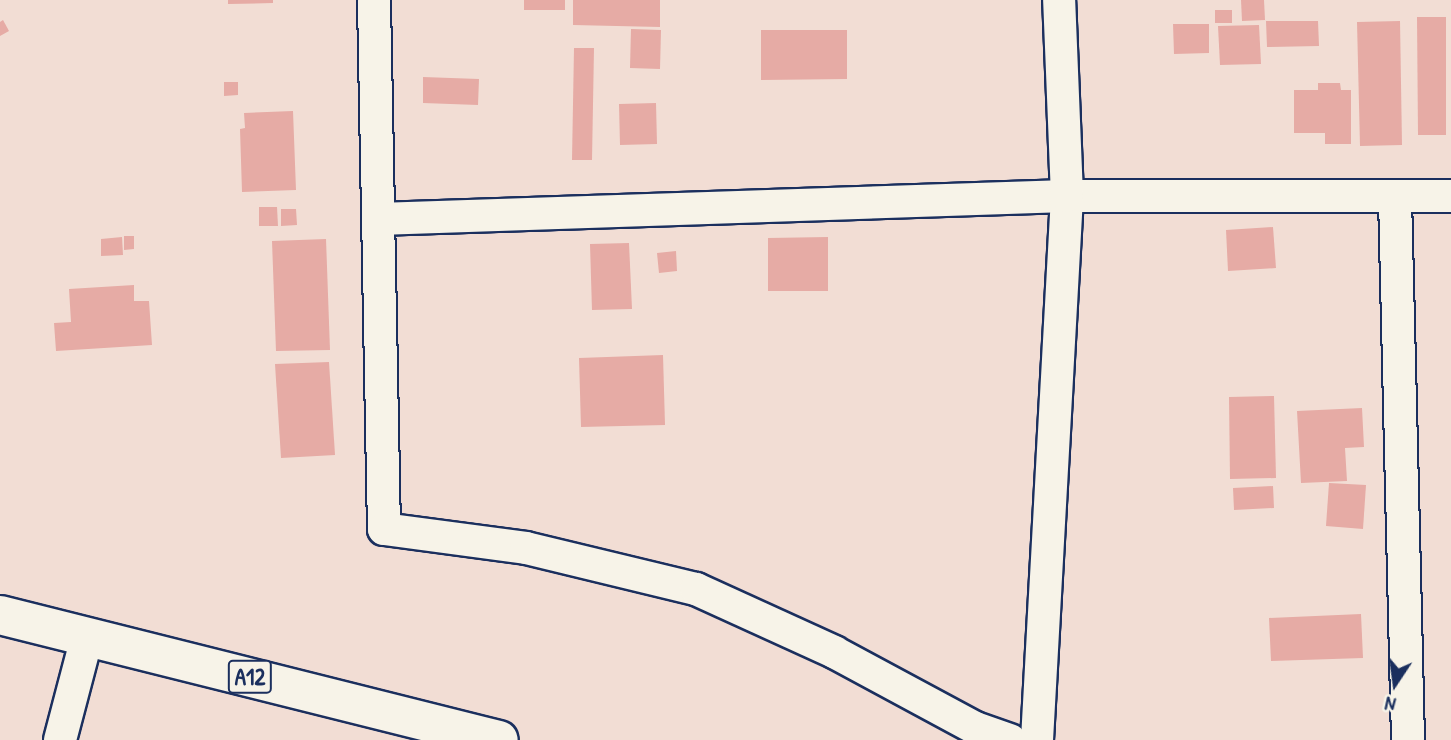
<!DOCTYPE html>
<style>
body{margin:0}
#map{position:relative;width:1451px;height:740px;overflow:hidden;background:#f2ddd4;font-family:"Patrick Hand",sans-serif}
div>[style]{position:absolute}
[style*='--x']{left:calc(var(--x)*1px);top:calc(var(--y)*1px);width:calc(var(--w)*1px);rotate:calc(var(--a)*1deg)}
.building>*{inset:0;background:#e6aba5}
.roads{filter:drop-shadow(2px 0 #1b2f5e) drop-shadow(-2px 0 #1b2f5e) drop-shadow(0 2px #1b2f5e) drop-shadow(0 -2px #1b2f5e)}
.street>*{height:32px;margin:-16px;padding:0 16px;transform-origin:16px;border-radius:16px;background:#f7f3e8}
.primary>*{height:38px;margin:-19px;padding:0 19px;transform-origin:19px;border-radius:19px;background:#f7f3e8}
span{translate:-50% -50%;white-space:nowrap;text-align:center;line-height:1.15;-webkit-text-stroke:5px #f7f3e8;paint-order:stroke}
.shield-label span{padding:2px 5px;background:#f7f3e8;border:2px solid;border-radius:5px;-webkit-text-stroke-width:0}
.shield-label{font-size:23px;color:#1b2f5e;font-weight:700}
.north{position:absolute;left:1360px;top:649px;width:70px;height:70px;-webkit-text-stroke:5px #f7f3e8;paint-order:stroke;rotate:193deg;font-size:19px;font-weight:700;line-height:28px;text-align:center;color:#1b2f5e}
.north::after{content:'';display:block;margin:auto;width:24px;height:32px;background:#1b2f5e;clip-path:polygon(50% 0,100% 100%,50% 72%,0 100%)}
</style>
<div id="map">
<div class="building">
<i style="clip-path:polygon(228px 0,273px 0,273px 3px,228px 4px)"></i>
<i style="clip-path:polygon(524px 0,565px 0,565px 10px,524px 10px)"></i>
<i style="clip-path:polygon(573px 0,660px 0,660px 27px,573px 25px)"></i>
<i style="clip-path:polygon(1241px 0,1264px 0,1265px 20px,1242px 21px)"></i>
<i style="clip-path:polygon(1215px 10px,1232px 10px,1232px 23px,1215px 23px)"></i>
<i style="clip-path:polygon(1417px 17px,1446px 17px,1446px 135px,1418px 135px)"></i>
<i style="clip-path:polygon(3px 20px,9px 31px,0 36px,0 22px)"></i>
<i style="clip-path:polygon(1266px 21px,1318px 21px,1319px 46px,1267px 47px)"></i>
<i style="clip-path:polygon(1400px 21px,1402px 145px,1360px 146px,1357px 22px)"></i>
<i style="clip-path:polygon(1173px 24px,1209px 24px,1209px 53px,1174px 54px)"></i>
<i style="clip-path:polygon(1259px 25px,1261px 64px,1220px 65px,1218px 26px)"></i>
<i style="clip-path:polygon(631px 29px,661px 30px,660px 69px,630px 68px)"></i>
<i style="clip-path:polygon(761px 30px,847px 30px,847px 79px,761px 80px)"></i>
<i style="clip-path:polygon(574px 48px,594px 48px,592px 160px,572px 160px)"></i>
<i style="clip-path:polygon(423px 77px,479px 79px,478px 105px,423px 103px)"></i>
<i style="clip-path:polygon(224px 82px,238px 82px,238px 95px,224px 96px)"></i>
<i style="clip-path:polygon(1318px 83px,1340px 83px,1341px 90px,1351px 90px,1351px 144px,1325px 144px,1325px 133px,1294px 133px,1294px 90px,1318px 90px)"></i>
<i style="clip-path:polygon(656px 103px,657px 144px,620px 145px,619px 104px)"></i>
<i style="clip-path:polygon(293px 111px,296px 190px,242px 192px,240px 129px,245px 128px,244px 113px)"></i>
<i style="clip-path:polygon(259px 207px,277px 207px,278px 226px,259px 226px)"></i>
<i style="clip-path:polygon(281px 209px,296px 209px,297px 225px,281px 226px)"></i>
<i style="clip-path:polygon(1273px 227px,1276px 268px,1228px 271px,1226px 230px)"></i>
<i style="clip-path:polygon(124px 236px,134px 236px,134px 249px,124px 250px)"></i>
<i style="clip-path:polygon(122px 237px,123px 255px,101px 256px,101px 239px)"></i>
<i style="clip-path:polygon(828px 237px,828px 291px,768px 291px,768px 238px)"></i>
<i style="clip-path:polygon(326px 239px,330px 350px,276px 351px,272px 241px)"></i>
<i style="clip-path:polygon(629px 243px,632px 309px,592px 310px,590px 244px)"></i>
<i style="clip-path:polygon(676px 251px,677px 271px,659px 273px,657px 253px)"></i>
<i style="clip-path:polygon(134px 285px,134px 301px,149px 301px,152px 345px,56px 351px,54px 323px,71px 322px,69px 289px)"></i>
<i style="clip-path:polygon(663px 355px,665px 425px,581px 427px,579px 358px)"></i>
<i style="clip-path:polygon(329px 362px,335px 455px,281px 458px,275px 364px)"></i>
<i style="clip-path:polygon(1274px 396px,1276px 478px,1230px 479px,1229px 397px)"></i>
<i style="clip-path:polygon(1362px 408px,1364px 447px,1345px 448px,1347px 481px,1301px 483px,1297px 411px)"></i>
<i style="clip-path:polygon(1329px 483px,1366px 485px,1363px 529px,1326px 526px)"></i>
<i style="clip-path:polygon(1273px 486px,1274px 508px,1234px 510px,1233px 488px)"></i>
<i style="clip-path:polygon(1361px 614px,1363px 658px,1271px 661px,1269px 618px)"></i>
</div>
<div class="roads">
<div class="street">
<i style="--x:374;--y:0;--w:529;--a:88.92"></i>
<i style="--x:384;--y:529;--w:143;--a:7.6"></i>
<i style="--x:526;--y:548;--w:175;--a:13.6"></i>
<i style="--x:696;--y:589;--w:152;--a:24.5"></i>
<i style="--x:834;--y:652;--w:160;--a:28.3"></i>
<i style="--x:975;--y:728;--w:37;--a:19"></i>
<i style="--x:1395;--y:197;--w:543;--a:88.63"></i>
<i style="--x:378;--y:219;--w:689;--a:-1.91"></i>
<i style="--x:1067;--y:196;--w:384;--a:0"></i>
<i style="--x:60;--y:740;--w:106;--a:-75.3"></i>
<i style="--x:1037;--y:740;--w:545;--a:-86.84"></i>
<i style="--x:1067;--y:196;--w:196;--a:-92.3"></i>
</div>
<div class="primary">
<i style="--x:0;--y:615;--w:514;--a:14.06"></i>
</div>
</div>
<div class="shield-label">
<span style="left:250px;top:677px">A12</span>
</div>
<div class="north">N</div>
</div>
